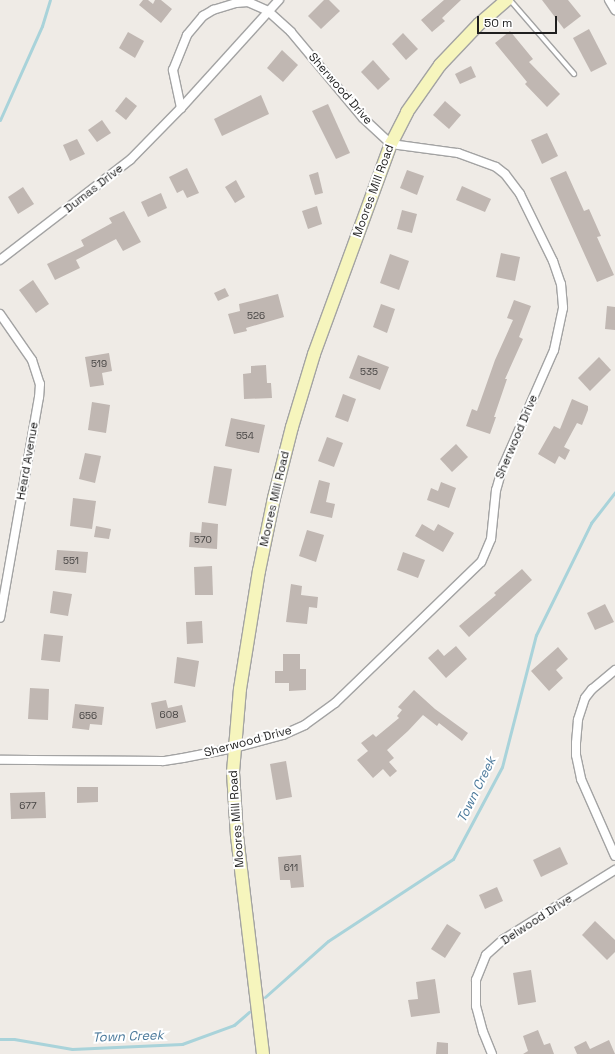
<!DOCTYPE html>
<style>
body{margin:0}
#map{position:relative;width:615px;height:1054px;overflow:hidden;background:#efebe6;font-family:"Space Grotesk",sans-serif}
div>[style]{position:absolute}
[style*='--x']{left:calc(var(--x)*1px);top:calc(var(--y)*1px);width:calc(var(--w)*1px);rotate:calc(var(--a)*1deg)}
.stream>*{height:3px;margin:-1.5px;padding:0 1.5px;transform-origin:1.5px;border-radius:1.5px;background:#a9d3da}
.building>*{inset:0;background:#c0b7b2}
.roads{filter:drop-shadow(1px 0 #a3a3a3) drop-shadow(-1px 0 #a3a3a3) drop-shadow(0 1px #a3a3a3) drop-shadow(0 -1px #a3a3a3)}
.lane>*{height:4px;margin:-2px;padding:0 2px;transform-origin:2px;border-radius:2px;background:#fff}
.street>*{height:8px;margin:-4px;padding:0 4px;transform-origin:4px;border-radius:4px;background:#fff}
.secondary>*{height:12px;margin:-6px;padding:0 6px;transform-origin:6px;border-radius:6px;background:#f6f5bd}
span{translate:-50% -50%;white-space:nowrap;text-align:center;line-height:1.15;-webkit-text-stroke:4px #fff;paint-order:stroke}
.number-label{font-size:10px;color:#474544}
.number-label span{-webkit-text-stroke-width:0}
.street-label{font-size:12px;color:#1f1f1f}
.water-label{font-size:13px;color:#4a789a;font-style:italic}
.scale{position:absolute;left:477px;top:16px;width:80px;height:18px;box-sizing:border-box;border:2px solid #1f1f1f;border-top:0;padding-left:5px;font-size:12px;line-height:14px;white-space:nowrap;color:#1f1f1f;-webkit-text-stroke:3px #fff;paint-order:stroke}
</style>
<div id="map">
<div class="stream">
<i style="--x:0;--y:120;--w:103;--a:-65.9"></i>
<i style="--x:42;--y:26;--w:27;--a:-73"></i>
<i style="--x:265;--y:997;--w:84;--a:-41.6"></i>
<i style="--x:328;--y:941;--w:149;--a:-33.3"></i>
<i style="--x:453;--y:859;--w:104;--a:-62"></i>
<i style="--x:502;--y:767;--w:136;--a:-75.6"></i>
<i style="--x:536;--y:635;--w:125;--a:-63.8"></i>
<i style="--x:591;--y:523;--w:39;--a:-52"></i>
<i style="--x:0;--y:1039;--w:14;--a:0"></i>
<i style="--x:14;--y:1039;--w:59;--a:9.8"></i>
<i style="--x:72;--y:1049;--w:110;--a:-2.6"></i>
<i style="--x:182;--y:1044;--w:55;--a:-20.1"></i>
<i style="--x:234;--y:1025;--w:20;--a:-41"></i>
</div>
<div class="building">
<i style="clip-path:polygon(143px 0,148px 0,153px 4px,155px 0,161px 0,172px 9px,161px 23px,139px 5px)"></i>
<i style="clip-path:polygon(324px 0,329px 0,340px 11px,321px 29px,308px 16px)"></i>
<i style="clip-path:polygon(444px 0,461px 0,442px 18px,445px 21px,432px 32px,421px 20px)"></i>
<i style="clip-path:polygon(542px 0,568px 0,581px 16px,564px 29px)"></i>
<i style="clip-path:polygon(589px 29px,607px 64px,591px 72px,573px 38px)"></i>
<i style="clip-path:polygon(510px 31px,533px 59px,529px 62px,560px 94px,547px 107px,525px 84px,527px 82px,495px 43px)"></i>
<i style="clip-path:polygon(128px 32px,144px 41px,135px 58px,119px 48px)"></i>
<i style="clip-path:polygon(403px 33px,418px 49px,406px 60px,392px 44px)"></i>
<i style="clip-path:polygon(282px 50px,298px 65px,283px 82px,267px 68px)"></i>
<i style="clip-path:polygon(373px 60px,390px 79px,378px 90px,361px 72px)"></i>
<i style="clip-path:polygon(471px 66px,476px 77px,460px 84px,455px 74px)"></i>
<i style="clip-path:polygon(261px 95px,269px 114px,222px 136px,214px 119px)"></i>
<i style="clip-path:polygon(126px 97px,137px 106px,126px 120px,115px 111px)"></i>
<i style="clip-path:polygon(445px 101px,461px 115px,449px 129px,433px 115px)"></i>
<i style="clip-path:polygon(328px 104px,350px 153px,336px 159px,312px 111px)"></i>
<i style="clip-path:polygon(102px 120px,111px 133px,97px 142px,88px 130px)"></i>
<i style="clip-path:polygon(547px 133px,558px 156px,542px 164px,531px 140px)"></i>
<i style="clip-path:polygon(77px 139px,85px 154px,70px 161px,63px 145px)"></i>
<i style="clip-path:polygon(187px 168px,199px 193px,187px 198px,183px 190px,177px 193px,169px 177px)"></i>
<i style="clip-path:polygon(407px 170px,424px 176px,417px 195px,400px 188px)"></i>
<i style="clip-path:polygon(566px 171px,584px 211px,589px 209px,601px 236px,597px 237px,614px 275px,597px 282px,550px 178px)"></i>
<i style="clip-path:polygon(318px 172px,323px 193px,315px 195px,309px 175px)"></i>
<i style="clip-path:polygon(236px 180px,245px 197px,235px 203px,225px 187px)"></i>
<i style="clip-path:polygon(462px 186px,491px 199px,485px 212px,456px 200px)"></i>
<i style="clip-path:polygon(23px 187px,34px 204px,18px 214px,8px 197px)"></i>
<i style="clip-path:polygon(161px 193px,167px 208px,148px 217px,141px 202px)"></i>
<i style="clip-path:polygon(317px 206px,322px 224px,308px 229px,302px 211px)"></i>
<i style="clip-path:polygon(402px 210px,417px 214px,412px 233px,397px 229px)"></i>
<i style="clip-path:polygon(124px 211px,141px 242px,123px 251px,116px 239px,76px 260px,80px 268px,55px 280px,47px 264px,84px 246px,81px 240px,112px 223px,109px 218px)"></i>
<i style="clip-path:polygon(501px 253px,520px 257px,515px 281px,496px 277px)"></i>
<i style="clip-path:polygon(390px 254px,409px 261px,399px 290px,380px 283px)"></i>
<i style="clip-path:polygon(33px 280px,49px 304px,36px 313px,19px 290px)"></i>
<i style="clip-path:polygon(225px 288px,229px 296px,218px 301px,214px 293px)"></i>
<i style="clip-path:polygon(278px 294px,284px 317px,246px 328px,247px 331px,234px 334px,228px 314px,240px 311px,239px 304px)"></i>
<i style="clip-path:polygon(514px 300px,531px 306px,519px 337px,523px 339px,505px 379px,507px 379px,494px 417px,496px 417px,490px 434px,466px 426px,472px 409px,477px 411px,495px 360px,513px 320px,507px 318px)"></i>
<i style="clip-path:polygon(381px 304px,395px 309px,387px 333px,373px 327px)"></i>
<i style="clip-path:polygon(607px 306px,615px 307px,615px 330px,605px 329px)"></i>
<i style="clip-path:polygon(109px 353px,112px 371px,102px 373px,104px 385px,90px 387px,85px 357px)"></i>
<i style="clip-path:polygon(358px 355px,389px 367px,380px 390px,349px 378px)"></i>
<i style="clip-path:polygon(599px 357px,611px 370px,590px 391px,578px 378px)"></i>
<i style="clip-path:polygon(266px 365px,267px 383px,271px 383px,272px 398px,244px 399px,243px 374px,251px 373px,251px 366px)"></i>
<i style="clip-path:polygon(343px 394px,356px 399px,348px 422px,335px 417px)"></i>
<i style="clip-path:polygon(572px 399px,588px 406px,588px 410px,582px 425px,577px 423px,564px 447px,570px 450px,565px 460px,559px 456px,555px 464px,538px 454px,554px 426px,560px 429px)"></i>
<i style="clip-path:polygon(92px 402px,110px 405px,106px 433px,88px 430px)"></i>
<i style="clip-path:polygon(231px 418px,265px 425px,259px 453px,225px 446px)"></i>
<i style="clip-path:polygon(327px 437px,343px 443px,334px 467px,318px 461px)"></i>
<i style="clip-path:polygon(456px 444px,468px 457px,452px 472px,440px 459px)"></i>
<i style="clip-path:polygon(85px 453px,101px 456px,95px 483px,79px 479px)"></i>
<i style="clip-path:polygon(214px 466px,232px 469px,226px 506px,208px 503px)"></i>
<i style="clip-path:polygon(319px 480px,330px 483px,326px 502px,335px 504px,332px 518px,310px 513px)"></i>
<i style="clip-path:polygon(441px 482px,456px 488px,449px 508px,427px 500px,431px 488px,438px 491px)"></i>
<i style="clip-path:polygon(73px 498px,96px 501px,92px 529px,70px 526px)"></i>
<i style="clip-path:polygon(202px 522px,218px 524px,217px 549px,189px 547px,190px 532px,201px 533px)"></i>
<i style="clip-path:polygon(422px 524px,434px 531px,438px 524px,454px 533px,443px 552px,415px 536px)"></i>
<i style="clip-path:polygon(96px 526px,111px 529px,109px 539px,94px 537px)"></i>
<i style="clip-path:polygon(307px 530px,324px 535px,316px 562px,299px 556px)"></i>
<i style="clip-path:polygon(57px 550px,88px 552px,86px 573px,55px 570px)"></i>
<i style="clip-path:polygon(403px 552px,425px 560px,418px 578px,397px 570px)"></i>
<i style="clip-path:polygon(212px 566px,213px 595px,195px 595px,194px 567px)"></i>
<i style="clip-path:polygon(522px 569px,532px 580px,469px 637px,459px 626px,496px 595px,494px 593px)"></i>
<i style="clip-path:polygon(291px 584px,302px 586px,301px 595px,318px 597px,317px 608px,309px 607px,307px 624px,286px 622px)"></i>
<i style="clip-path:polygon(53px 591px,72px 594px,68px 616px,50px 613px)"></i>
<i style="clip-path:polygon(605px 604px,614px 622px,595px 630px,587px 613px)"></i>
<i style="clip-path:polygon(202px 621px,203px 643px,187px 644px,186px 622px)"></i>
<i style="clip-path:polygon(44px 634px,63px 636px,60px 662px,41px 660px)"></i>
<i style="clip-path:polygon(456px 646px,467px 659px,446px 678px,428px 658px,438px 649px,444px 656px)"></i>
<i style="clip-path:polygon(558px 647px,568px 659px,556px 670px,563px 678px,549px 691px,531px 671px)"></i>
<i style="clip-path:polygon(283px 654px,300px 654px,300px 669px,306px 669px,306px 690px,289px 691px,289px 683px,275px 683px,275px 671px,283px 671px)"></i>
<i style="clip-path:polygon(177px 657px,199px 661px,195px 687px,174px 683px)"></i>
<i style="clip-path:polygon(30px 688px,49px 689px,48px 720px,28px 719px)"></i>
<i style="clip-path:polygon(414px 690px,435px 709px,468px 733px,462px 741px,439px 723px,437px 726px,423px 715px,408px 731px,387px 750px,394px 758px,389px 762px,397px 771px,390px 777px,383px 769px,373px 778px,357px 760px,368px 751px,361px 743px,373px 734px,376px 737px,399px 718px,397px 716px,402px 710px,398px 707px)"></i>
<i style="clip-path:polygon(166px 700px,168px 708px,182px 705px,186px 722px,156px 729px,151px 703px)"></i>
<i style="clip-path:polygon(75px 704px,104px 707px,102px 725px,90px 724px,89px 730px,72px 728px)"></i>
<i style="clip-path:polygon(286px 761px,292px 797px,276px 800px,270px 764px)"></i>
<i style="clip-path:polygon(77px 787px,98px 787px,98px 802px,77px 803px)"></i>
<i style="clip-path:polygon(45px 792px,46px 818px,11px 819px,10px 793px)"></i>
<i style="clip-path:polygon(560px 847px,568px 864px,541px 877px,533px 860px)"></i>
<i style="clip-path:polygon(301px 855px,304px 887px,291px 888px,290px 880px,280px 880px,278px 857px)"></i>
<i style="clip-path:polygon(497px 887px,503px 901px,485px 909px,479px 895px)"></i>
<i style="clip-path:polygon(595px 921px,615px 940px,615px 952px,607px 960px,582px 935px)"></i>
<i style="clip-path:polygon(447px 924px,461px 933px,445px 958px,431px 949px)"></i>
<i style="clip-path:polygon(531px 970px,536px 1002px,518px 1005px,513px 973px)"></i>
<i style="clip-path:polygon(435px 979px,440px 1013px,411px 1017px,408px 1000px,418px 999px,416px 982px)"></i>
<i style="clip-path:polygon(538px 1030px,544px 1045px,550px 1043px,554px 1054px,523px 1054px,528px 1051px,523px 1036px)"></i>
<i style="clip-path:polygon(609px 1040px,615px 1054px,577px 1054px,574px 1047px,586px 1041px,590px 1049px)"></i>
<i style="clip-path:polygon(437px 1042px,448px 1043px,448px 1054px,436px 1054px)"></i>
</div>
<div class="roads">
<div class="lane">
<i style="--x:510;--y:0;--w:98;--a:49.1"></i>
</div>
<div class="street">
<i style="--x:609;--y:0;--w:12;--a:59"></i>
<i style="--x:181;--y:108;--w:146;--a:-47.8"></i>
<i style="--x:0;--y:260;--w:164;--a:-37.6"></i>
<i style="--x:130;--y:160;--w:73;--a:-45.6"></i>
<i style="--x:181;--y:108;--w:39;--a:-102"></i>
<i style="--x:173;--y:70;--w:38;--a:-68"></i>
<i style="--x:187;--y:35;--w:25;--a:-50"></i>
<i style="--x:203;--y:16;--w:12;--a:-31"></i>
<i style="--x:213;--y:10;--w:24;--a:-17"></i>
<i style="--x:236;--y:3;--w:12;--a:-5"></i>
<i style="--x:248;--y:2;--w:22;--a:24"></i>
<i style="--x:268;--y:11;--w:31;--a:42"></i>
<i style="--x:291;--y:32;--w:112;--a:50.1"></i>
<i style="--x:363;--y:118;--w:38;--a:43"></i>
<i style="--x:391;--y:144;--w:68;--a:7.7"></i>
<i style="--x:458;--y:153;--w:40;--a:20.2"></i>
<i style="--x:496;--y:167;--w:11;--a:38"></i>
<i style="--x:505;--y:174;--w:25;--a:53"></i>
<i style="--x:520;--y:194;--w:75;--a:63.8"></i>
<i style="--x:553;--y:261;--w:24;--a:71"></i>
<i style="--x:561;--y:284;--w:24;--a:85"></i>
<i style="--x:563;--y:308;--w:43;--a:102.1"></i>
<i style="--x:554;--y:350;--w:127;--a:113.7"></i>
<i style="--x:503;--y:466;--w:25;--a:106"></i>
<i style="--x:496;--y:490;--w:49;--a:95.8"></i>
<i style="--x:491;--y:539;--w:25;--a:113"></i>
<i style="--x:481;--y:562;--w:203;--a:136"></i>
<i style="--x:335;--y:703;--w:37;--a:144"></i>
<i style="--x:305;--y:725;--w:24;--a:156"></i>
<i style="--x:283;--y:735;--w:51;--a:165.1"></i>
<i style="--x:234;--y:748;--w:52;--a:168.9"></i>
<i style="--x:183;--y:758;--w:20;--a:171"></i>
<i style="--x:163;--y:761;--w:163;--a:-179.6"></i>
<i style="--x:0;--y:314;--w:56;--a:55.2"></i>
<i style="--x:32;--y:360;--w:25;--a:72"></i>
<i style="--x:40;--y:384;--w:13;--a:94"></i>
<i style="--x:39;--y:397;--w:224;--a:100"></i>
<i style="--x:615;--y:670;--w:30;--a:140"></i>
<i style="--x:592;--y:689;--w:11;--a:128"></i>
<i style="--x:585;--y:698;--w:23;--a:108"></i>
<i style="--x:578;--y:720;--w:23;--a:95"></i>
<i style="--x:576;--y:743;--w:12;--a:90"></i>
<i style="--x:576;--y:755;--w:25;--a:78"></i>
<i style="--x:581;--y:779;--w:84;--a:66.2"></i>
<i style="--x:492;--y:1054;--w:24;--a:-112"></i>
<i style="--x:483;--y:1032;--w:27;--a:-105"></i>
<i style="--x:476;--y:1006;--w:26;--a:-90"></i>
<i style="--x:476;--y:980;--w:27;--a:-68"></i>
<i style="--x:486;--y:955;--w:24;--a:-42"></i>
<i style="--x:504;--y:939;--w:131;--a:-31.9"></i>
</div>
<div class="secondary">
<i style="--x:263;--y:1054;--w:220;--a:-96.8"></i>
<i style="--x:237;--y:836;--w:64;--a:-93.6"></i>
<i style="--x:233;--y:772;--w:83;--a:-85.2"></i>
<i style="--x:240;--y:689;--w:120;--a:-80.9"></i>
<i style="--x:259;--y:571;--w:75;--a:-78.4"></i>
<i style="--x:274;--y:498;--w:73;--a:-75.8"></i>
<i style="--x:292;--y:427;--w:76;--a:-73.2"></i>
<i style="--x:314;--y:354;--w:224;--a:-69.9"></i>
<i style="--x:391;--y:144;--w:36;--a:-63"></i>
<i style="--x:407;--y:112;--w:57;--a:-54.9"></i>
<i style="--x:440;--y:65;--w:57;--a:-46.4"></i>
<i style="--x:479;--y:24;--w:37;--a:-41"></i>
</div>
</div>
<div class="number-label">
<span style="left:256px;top:316px">526</span>
<span style="left:99px;top:364px">519</span>
<span style="left:369px;top:372px">535</span>
<span style="left:245px;top:436px">554</span>
<span style="left:203px;top:540px">570</span>
<span style="left:71px;top:561px">551</span>
<span style="left:169px;top:715px">608</span>
<span style="left:88px;top:716px">656</span>
<span style="left:28px;top:806px">677</span>
<span style="left:291px;top:868px">611</span>
</div>
<div class="street-label">
<span style="left:340px;top:89px;rotate:49deg">Sherwood Drive</span>
<span style="left:94px;top:189px;rotate:-38deg">Dumas Drive</span>
<span style="left:374px;top:191px;rotate:-70deg">Moores Mill Road</span>
<span style="left:517px;top:437px;rotate:-67deg">Sherwood Drive</span>
<span style="left:28px;top:461px;rotate:-80deg">Heard Avenue</span>
<span style="left:275px;top:499px;rotate:-77deg">Moores Mill Road</span>
<span style="left:248px;top:742px;rotate:-15deg">Sherwood Drive</span>
<span style="left:237px;top:819px;rotate:-94deg">Moores Mill Road</span>
<span style="left:537px;top:920px;rotate:-33deg">Delwood Drive</span>
</div>
<div class="water-label">
<span style="left:477px;top:790px;rotate:-64deg">Town Creek</span>
<span style="left:128px;top:1037px;rotate:-2deg">Town Creek</span>
</div>
<div class="scale">50 m</div>
</div>
